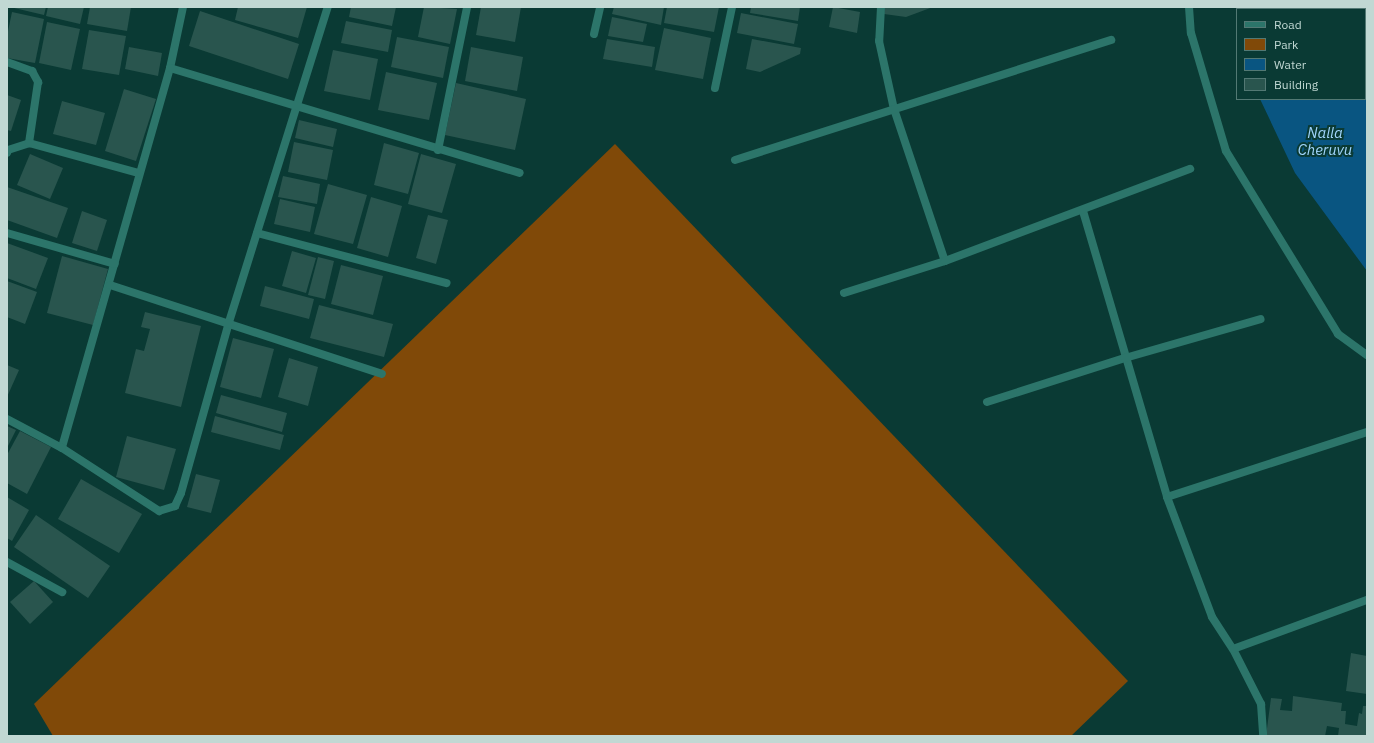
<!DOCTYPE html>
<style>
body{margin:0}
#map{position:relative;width:1374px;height:743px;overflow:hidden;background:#0a3a34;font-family:"IBM Plex Sans",sans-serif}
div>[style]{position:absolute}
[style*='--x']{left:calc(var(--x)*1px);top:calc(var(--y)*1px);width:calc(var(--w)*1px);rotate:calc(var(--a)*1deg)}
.green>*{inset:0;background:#804908}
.water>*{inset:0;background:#095581}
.building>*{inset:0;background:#29554e}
.street>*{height:8px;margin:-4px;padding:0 4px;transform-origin:4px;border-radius:4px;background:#2c756a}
span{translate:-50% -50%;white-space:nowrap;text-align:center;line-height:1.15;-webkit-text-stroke:4px #0a3a34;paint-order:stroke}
.water-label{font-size:15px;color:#a0d4fb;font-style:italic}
.frame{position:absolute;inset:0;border:8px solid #c1d8d3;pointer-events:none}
.legend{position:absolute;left:1236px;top:8px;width:130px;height:92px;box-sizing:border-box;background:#0a3a34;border:1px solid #537974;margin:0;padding:5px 7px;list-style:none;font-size:12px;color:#c1d8d3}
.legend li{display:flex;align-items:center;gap:8px;height:20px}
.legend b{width:20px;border:1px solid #537974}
</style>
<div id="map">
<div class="green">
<i style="clip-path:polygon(615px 144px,1128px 681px,1071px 736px,53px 736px,34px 704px)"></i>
</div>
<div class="water">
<i style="clip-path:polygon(1239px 7px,1367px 7px,1367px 271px,1295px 173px,1260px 99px,1365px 99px,1365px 9px)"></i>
</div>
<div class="building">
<i style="clip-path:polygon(10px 7px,46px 7px,44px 15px)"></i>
<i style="clip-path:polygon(48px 7px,84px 7px,80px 24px,46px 16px)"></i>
<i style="clip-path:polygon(90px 7px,131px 7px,127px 31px,87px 24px)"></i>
<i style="clip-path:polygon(238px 7px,307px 7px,298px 38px,235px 20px)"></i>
<i style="clip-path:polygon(351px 7px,396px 7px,392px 26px,349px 17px)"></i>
<i style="clip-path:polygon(424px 7px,457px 9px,450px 44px,418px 37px)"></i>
<i style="clip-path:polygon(481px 7px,521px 7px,515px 42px,476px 35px)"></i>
<i style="clip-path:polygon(614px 7px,664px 7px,661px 25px,612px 14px)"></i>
<i style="clip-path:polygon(667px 7px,719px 7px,714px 32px,664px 23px)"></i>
<i style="clip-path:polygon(751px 7px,800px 7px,798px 21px,750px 13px)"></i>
<i style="clip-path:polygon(833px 7px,860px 12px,857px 33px,829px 27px)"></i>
<i style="clip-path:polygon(885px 7px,933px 7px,906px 17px,884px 14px)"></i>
<i style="clip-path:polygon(200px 11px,299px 44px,288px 79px,189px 46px)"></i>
<i style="clip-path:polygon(12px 12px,44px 19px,35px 63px,7px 58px,7px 36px)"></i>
<i style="clip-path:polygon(741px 13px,798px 24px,794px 44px,737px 33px)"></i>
<i style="clip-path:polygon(612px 17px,647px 24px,643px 42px,608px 36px)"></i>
<i style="clip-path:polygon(346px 21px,392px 30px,388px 52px,341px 43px)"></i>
<i style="clip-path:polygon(47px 22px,80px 29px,71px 70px,39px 63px)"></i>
<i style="clip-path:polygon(664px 28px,711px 38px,703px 79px,655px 70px)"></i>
<i style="clip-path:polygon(89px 30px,126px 36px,119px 75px,82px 69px)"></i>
<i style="clip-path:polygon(397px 37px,449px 47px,443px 78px,391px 67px)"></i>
<i style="clip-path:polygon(607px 39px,655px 47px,652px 67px,603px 59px)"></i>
<i style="clip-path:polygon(752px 39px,801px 48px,800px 54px,760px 72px,746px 69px)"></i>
<i style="clip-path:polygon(129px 47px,162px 53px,158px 76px,125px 69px)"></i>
<i style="clip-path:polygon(471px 47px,523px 57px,517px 91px,465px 81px)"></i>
<i style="clip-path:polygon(333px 50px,378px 59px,370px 100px,324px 91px)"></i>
<i style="clip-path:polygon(386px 72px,437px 83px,429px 120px,378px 110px)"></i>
<i style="clip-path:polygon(456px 83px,526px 99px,515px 150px,445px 135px)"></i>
<i style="clip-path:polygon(124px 89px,156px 99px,136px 161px,105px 151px)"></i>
<i style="clip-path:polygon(7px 95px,21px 100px,11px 131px,7px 130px)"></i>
<i style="clip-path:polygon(62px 101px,105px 113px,96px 145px,53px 134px)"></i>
<i style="clip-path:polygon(299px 120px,337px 129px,333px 147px,295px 138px)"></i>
<i style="clip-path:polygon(294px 142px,333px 150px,327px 180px,288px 172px)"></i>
<i style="clip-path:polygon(384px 143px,419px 153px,408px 194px,374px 185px)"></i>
<i style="clip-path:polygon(30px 154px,63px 168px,50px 199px,17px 185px)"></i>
<i style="clip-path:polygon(421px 154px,456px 164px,442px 213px,408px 204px)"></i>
<i style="clip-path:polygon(283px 176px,320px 184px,317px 204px,278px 197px)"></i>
<i style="clip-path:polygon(328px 184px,367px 195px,353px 244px,314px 234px)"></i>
<i style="clip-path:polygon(7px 187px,68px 208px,57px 238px,7px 220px)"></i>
<i style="clip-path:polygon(371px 197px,402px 206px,388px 257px,357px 248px)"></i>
<i style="clip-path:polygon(280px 199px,315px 207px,310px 232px,274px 224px)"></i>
<i style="clip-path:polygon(82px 211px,107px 220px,97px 251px,72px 243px)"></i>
<i style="clip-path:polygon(428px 215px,448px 220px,436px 264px,416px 258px)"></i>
<i style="clip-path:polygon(7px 243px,48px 258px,36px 289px,7px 278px)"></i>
<i style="clip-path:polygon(292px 251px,316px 258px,306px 293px,282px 286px)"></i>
<i style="clip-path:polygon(62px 256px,108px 269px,93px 325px,47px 313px)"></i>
<i style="clip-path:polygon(318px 257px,334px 261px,325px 299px,308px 295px)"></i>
<i style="clip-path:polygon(341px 265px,383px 276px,373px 315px,331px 304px)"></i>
<i style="clip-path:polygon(7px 281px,37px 292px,25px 324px,7px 317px)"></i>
<i style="clip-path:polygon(265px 286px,314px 299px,309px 319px,260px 306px)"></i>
<i style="clip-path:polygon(319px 305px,393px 324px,384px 357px,310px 338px)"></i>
<i style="clip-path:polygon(145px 312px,201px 326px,181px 407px,125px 393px,136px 349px,144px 351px,150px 329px,141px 327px)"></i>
<i style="clip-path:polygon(233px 338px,274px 349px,261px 398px,220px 387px)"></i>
<i style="clip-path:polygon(289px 358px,318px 367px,308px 406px,278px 397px)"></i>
<i style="clip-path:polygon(7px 365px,19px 370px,7px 397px)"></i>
<i style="clip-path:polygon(221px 395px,287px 413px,282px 432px,216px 413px)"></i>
<i style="clip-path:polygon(215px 416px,284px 435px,280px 450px,211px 432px)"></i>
<i style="clip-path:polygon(7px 426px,16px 430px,7px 448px)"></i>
<i style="clip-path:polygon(20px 431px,51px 447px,27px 494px,7px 483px,7px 455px)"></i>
<i style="clip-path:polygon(127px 436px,176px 449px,164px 490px,116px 477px)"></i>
<i style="clip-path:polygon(196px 474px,220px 480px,211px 513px,187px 507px)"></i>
<i style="clip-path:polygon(81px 479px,142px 514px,119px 553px,58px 519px)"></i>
<i style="clip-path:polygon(7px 497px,29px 510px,12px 541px,7px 538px)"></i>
<i style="clip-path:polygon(36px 515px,110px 566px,88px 598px,14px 547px)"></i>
<i style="clip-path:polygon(34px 581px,53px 602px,30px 624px,10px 602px)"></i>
<i style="clip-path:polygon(1351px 653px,1367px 656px,1367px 694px,1346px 691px)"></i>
<i style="clip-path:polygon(1293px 696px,1342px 703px,1341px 711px,1346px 711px,1345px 724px,1357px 726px,1359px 713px,1362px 714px,1363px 706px,1367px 706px,1367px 736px,1338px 736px,1339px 728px,1327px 726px,1325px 736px,1266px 736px,1271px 698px,1282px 699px,1280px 710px,1292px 711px)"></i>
</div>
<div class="street">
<i style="--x:183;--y:7;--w:62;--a:102"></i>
<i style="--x:170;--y:68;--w:395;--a:105.9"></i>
<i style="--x:62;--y:448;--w:116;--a:33"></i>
<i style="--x:159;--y:511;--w:17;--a:-17"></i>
<i style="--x:175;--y:506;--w:14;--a:-65"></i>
<i style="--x:181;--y:493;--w:178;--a:-74.3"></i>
<i style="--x:229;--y:322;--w:330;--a:-72.6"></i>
<i style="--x:881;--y:7;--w:34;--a:93"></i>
<i style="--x:879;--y:41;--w:70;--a:77.6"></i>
<i style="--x:894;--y:109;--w:160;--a:71.5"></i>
<i style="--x:1189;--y:7;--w:26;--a:86"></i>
<i style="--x:1191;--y:33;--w:123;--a:73.5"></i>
<i style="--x:1226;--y:151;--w:215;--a:58.5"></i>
<i style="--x:1338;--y:334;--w:36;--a:36"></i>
<i style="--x:594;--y:34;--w:28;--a:-77"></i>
<i style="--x:7;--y:62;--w:27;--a:20"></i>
<i style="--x:32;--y:71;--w:13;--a:61"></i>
<i style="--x:38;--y:82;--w:62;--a:98.4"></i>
<i style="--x:170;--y:68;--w:365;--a:16.7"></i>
<i style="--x:715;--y:88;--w:83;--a:-78.1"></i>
<i style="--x:438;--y:150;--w:146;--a:-78.5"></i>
<i style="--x:7;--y:153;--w:3;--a:-72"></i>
<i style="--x:8;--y:150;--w:22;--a:-18"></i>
<i style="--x:29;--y:143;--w:114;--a:15.3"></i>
<i style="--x:735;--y:160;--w:395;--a:-17.7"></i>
<i style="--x:1083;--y:211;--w:298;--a:73.6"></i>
<i style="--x:1167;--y:497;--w:128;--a:69.4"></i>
<i style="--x:1212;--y:617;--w:38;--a:57"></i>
<i style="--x:1233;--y:649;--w:62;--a:63"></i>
<i style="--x:1261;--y:704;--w:32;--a:86"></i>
<i style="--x:7;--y:233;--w:112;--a:16"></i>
<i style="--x:257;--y:233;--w:196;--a:14.8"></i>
<i style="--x:110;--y:285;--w:286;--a:18.1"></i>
<i style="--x:844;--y:293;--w:106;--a:-17.6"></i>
<i style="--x:945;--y:261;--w:262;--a:-20.6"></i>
<i style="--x:987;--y:402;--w:145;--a:-17.7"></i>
<i style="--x:1125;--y:358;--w:141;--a:-16"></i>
<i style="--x:7;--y:419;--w:62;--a:27.8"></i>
<i style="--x:1167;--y:497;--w:210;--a:-18"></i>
<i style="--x:7;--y:562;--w:63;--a:28.6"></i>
<i style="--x:1233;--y:649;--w:143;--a:-20.1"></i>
</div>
<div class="water-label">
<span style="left:1325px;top:141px">Nalla<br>Cheruvu</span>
</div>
<div class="frame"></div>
<ul class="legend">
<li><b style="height:5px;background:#2c756a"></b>Road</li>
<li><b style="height:11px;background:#804908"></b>Park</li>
<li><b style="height:11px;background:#095581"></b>Water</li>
<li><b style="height:11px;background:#29554e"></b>Building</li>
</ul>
</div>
